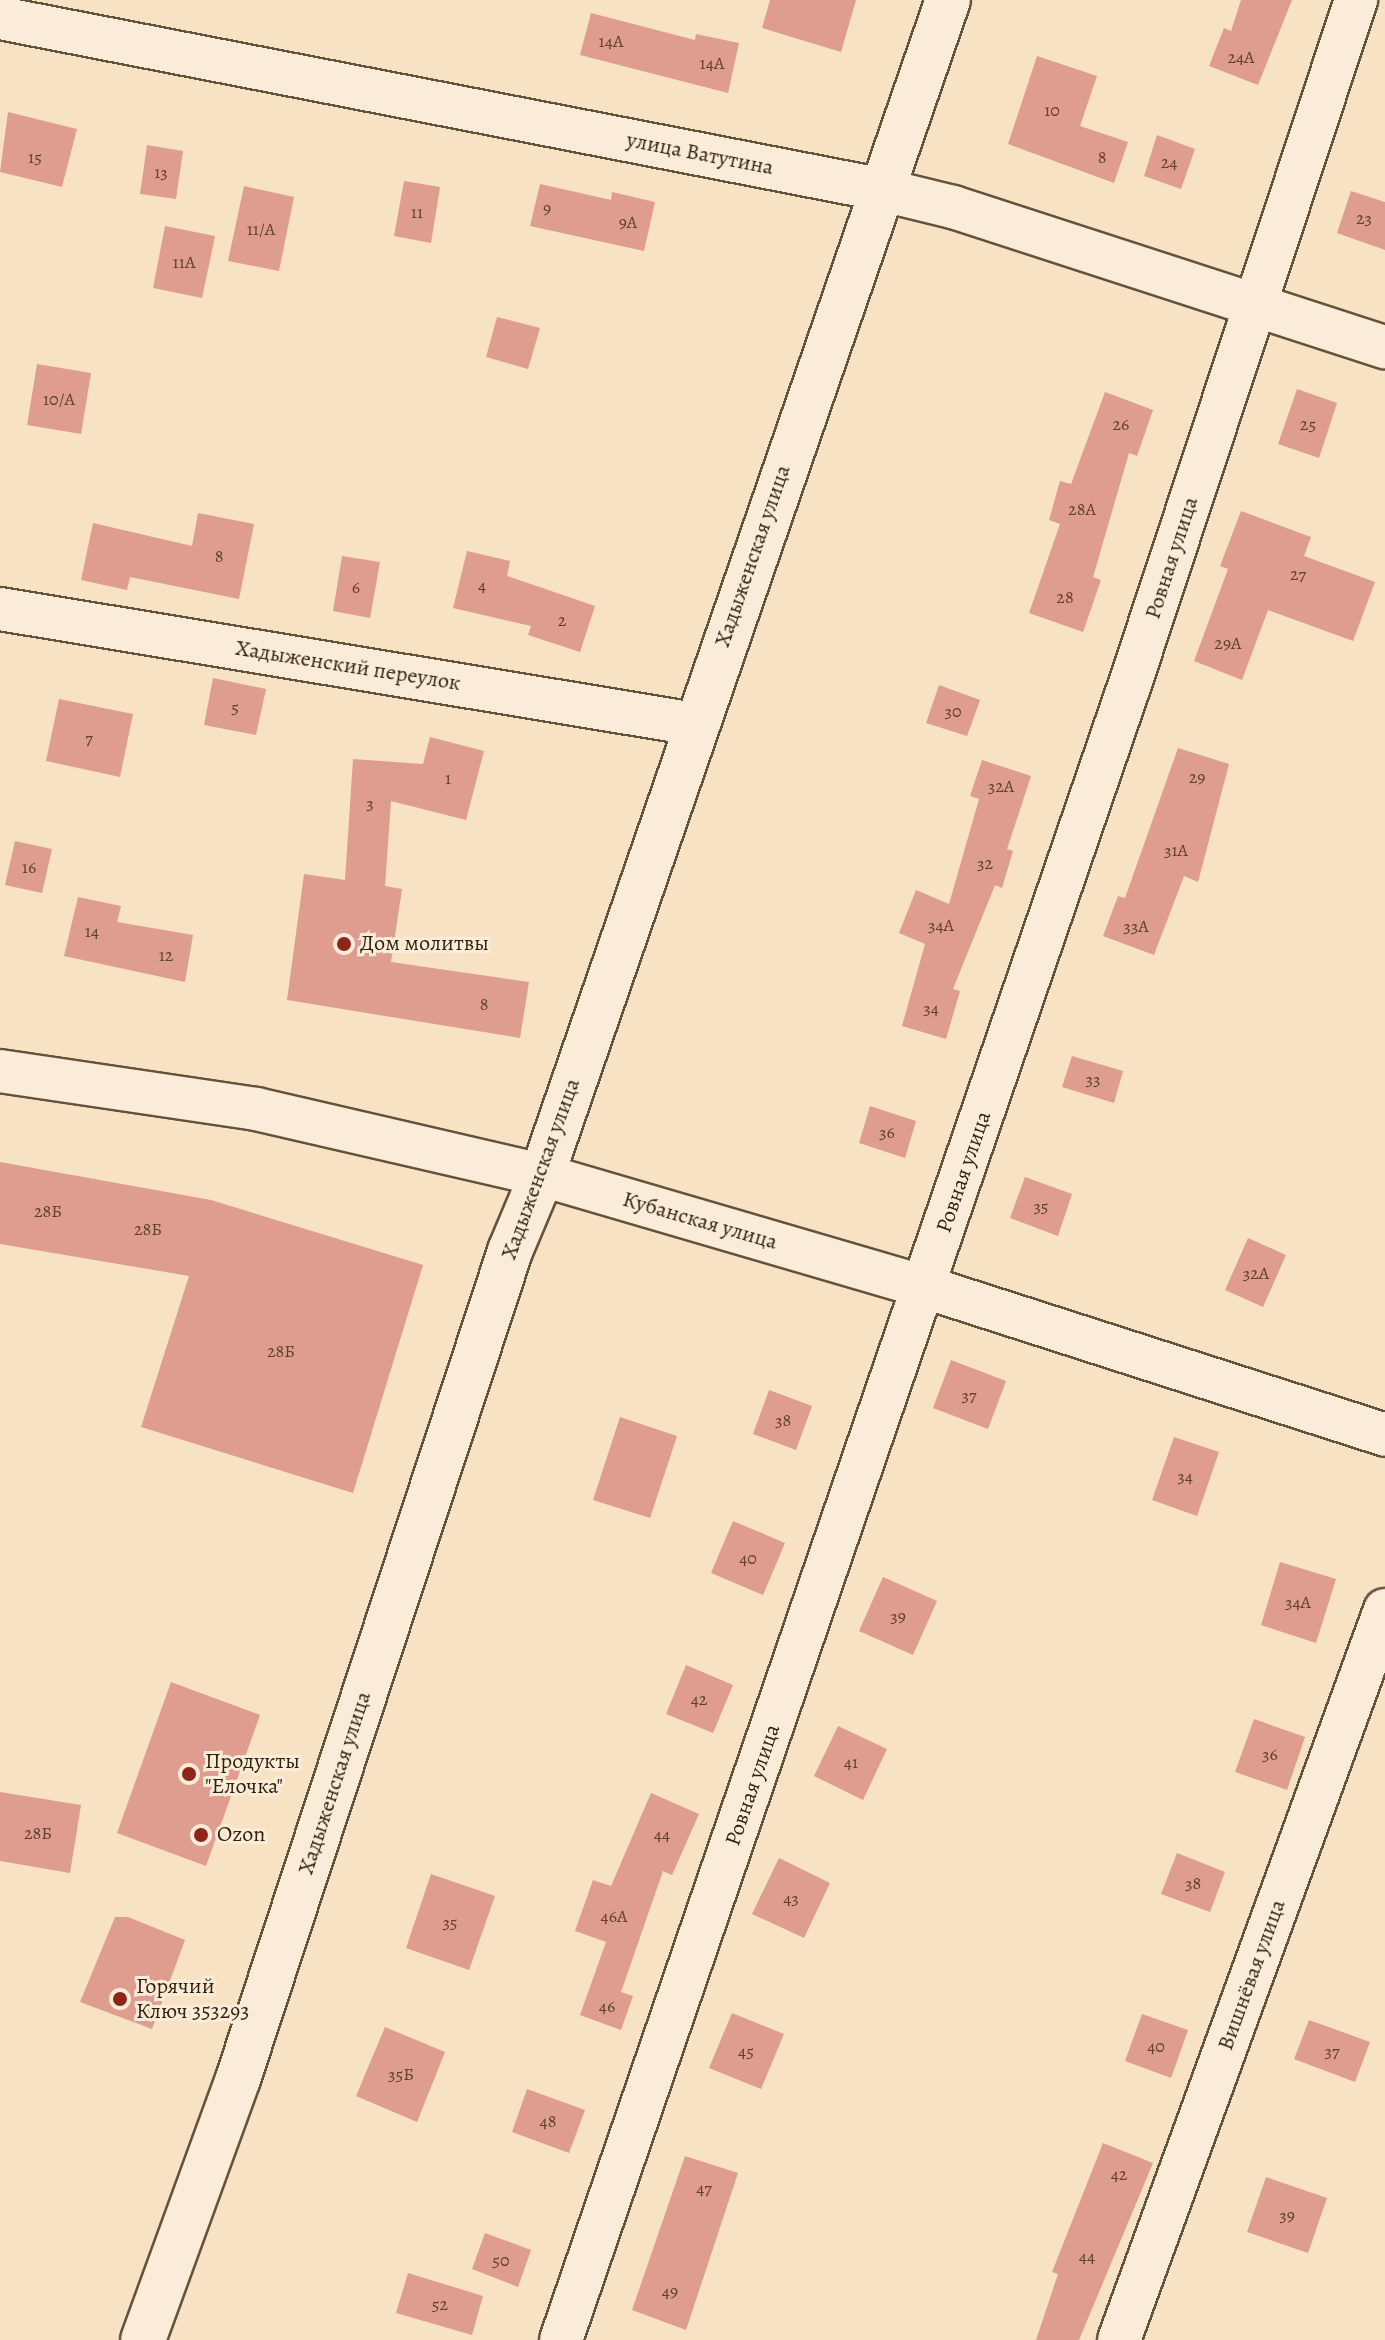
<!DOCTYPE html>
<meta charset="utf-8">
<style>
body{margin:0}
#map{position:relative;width:1385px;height:2340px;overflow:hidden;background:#f8e2c4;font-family:Alegreya,serif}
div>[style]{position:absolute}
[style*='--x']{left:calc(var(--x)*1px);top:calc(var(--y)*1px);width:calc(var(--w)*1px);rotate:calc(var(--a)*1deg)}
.building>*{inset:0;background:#df9d8f}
.roads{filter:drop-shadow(2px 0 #64523b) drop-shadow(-2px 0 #64523b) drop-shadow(0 2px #64523b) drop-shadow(0 -2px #64523b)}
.minor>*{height:42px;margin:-21px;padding:0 21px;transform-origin:21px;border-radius:21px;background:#faecd9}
.secondary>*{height:44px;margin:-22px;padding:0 22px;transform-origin:22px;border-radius:22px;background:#faecd9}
.dots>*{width:22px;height:22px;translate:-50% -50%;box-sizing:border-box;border:4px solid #faecd9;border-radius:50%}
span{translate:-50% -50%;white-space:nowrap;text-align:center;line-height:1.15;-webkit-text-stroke:6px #faecd9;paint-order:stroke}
.number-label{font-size:18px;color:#5e412e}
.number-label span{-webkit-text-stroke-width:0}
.street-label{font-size:22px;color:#33220d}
.poi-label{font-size:22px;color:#33220d}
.left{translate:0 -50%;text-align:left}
</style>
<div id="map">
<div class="building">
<i style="clip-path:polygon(770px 0,856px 0,841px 52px,762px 28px)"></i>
<i style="clip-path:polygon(1241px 0,1292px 0,1258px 85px,1209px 66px,1224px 28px,1231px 31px)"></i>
<i style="clip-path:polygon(591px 13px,695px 40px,696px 34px,739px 43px,728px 93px,580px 55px)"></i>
<i style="clip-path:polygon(1037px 56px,1097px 76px,1080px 126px,1128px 142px,1114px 183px,1008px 144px)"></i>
<i style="clip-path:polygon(8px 112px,77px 129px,62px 187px,0 172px)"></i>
<i style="clip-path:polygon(1157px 135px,1195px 149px,1181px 189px,1144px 176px)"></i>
<i style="clip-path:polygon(147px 145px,183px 151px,176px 199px,140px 194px)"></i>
<i style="clip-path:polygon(404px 181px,440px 187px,431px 243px,394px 236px)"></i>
<i style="clip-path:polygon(540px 184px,611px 200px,612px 192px,655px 202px,644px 251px,530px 226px)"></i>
<i style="clip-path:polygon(244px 186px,294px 197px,279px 271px,228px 261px)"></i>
<i style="clip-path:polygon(1351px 191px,1385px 202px,1385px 250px,1337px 233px)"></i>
<i style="clip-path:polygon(165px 226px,215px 236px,202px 298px,153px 288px)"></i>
<i style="clip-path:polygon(497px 317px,540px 328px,528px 369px,486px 357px)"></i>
<i style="clip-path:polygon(37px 364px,91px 373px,81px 434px,27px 425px)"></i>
<i style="clip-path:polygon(1297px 389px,1337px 403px,1319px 458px,1278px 444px)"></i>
<i style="clip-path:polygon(1105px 392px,1153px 410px,1137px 456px,1129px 453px,1093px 577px,1101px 580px,1083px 632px,1029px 613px,1060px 524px,1049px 520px,1060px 481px,1071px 484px)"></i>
<i style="clip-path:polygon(1241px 511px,1311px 537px,1304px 556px,1375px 582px,1353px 641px,1268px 610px,1242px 680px,1194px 661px,1228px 569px,1220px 566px)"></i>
<i style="clip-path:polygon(198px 513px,254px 524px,239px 599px,130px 577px,127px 590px,81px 580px,93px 523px,192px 546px)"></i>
<i style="clip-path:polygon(467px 551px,510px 561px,507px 576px,595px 606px,580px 652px,528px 635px,531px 626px,453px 608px)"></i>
<i style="clip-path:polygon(342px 556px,380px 562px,370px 618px,333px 611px)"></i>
<i style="clip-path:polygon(213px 678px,266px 689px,256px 735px,204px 725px)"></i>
<i style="clip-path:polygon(939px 685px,980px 700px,967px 736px,926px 723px)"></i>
<i style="clip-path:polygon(59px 699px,133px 714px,120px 777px,46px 761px)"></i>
<i style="clip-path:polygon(430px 737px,484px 751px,466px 820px,391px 801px,385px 886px,402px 889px,391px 962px,529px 982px,520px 1038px,287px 1000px,304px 874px,345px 880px,353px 759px,423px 764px)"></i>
<i style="clip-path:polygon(1178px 748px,1229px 764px,1198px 882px,1184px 876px,1154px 955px,1103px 936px,1118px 896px,1125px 898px)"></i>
<i style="clip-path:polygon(982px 760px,1031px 776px,1007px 849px,1013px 851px,1002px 888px,995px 885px,953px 989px,960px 991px,946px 1039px,902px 1026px,925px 944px,899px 933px,916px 890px,949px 904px,979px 799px,970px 796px)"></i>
<i style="clip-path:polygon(15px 841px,52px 849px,42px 893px,5px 885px)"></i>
<i style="clip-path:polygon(78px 897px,121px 906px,117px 922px,193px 935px,185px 982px,64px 956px)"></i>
<i style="clip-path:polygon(1072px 1056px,1123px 1071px,1114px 1103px,1062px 1087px)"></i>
<i style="clip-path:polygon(870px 1106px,916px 1121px,905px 1158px,859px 1143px)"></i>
<i style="clip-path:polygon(0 1162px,211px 1200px,423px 1265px,353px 1493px,141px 1427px,189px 1276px,0 1244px)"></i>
<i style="clip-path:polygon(1025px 1177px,1072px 1194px,1058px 1236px,1010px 1218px)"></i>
<i style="clip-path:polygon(1248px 1238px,1286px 1255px,1263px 1307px,1225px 1290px)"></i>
<i style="clip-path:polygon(951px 1360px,1006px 1381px,988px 1429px,933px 1408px)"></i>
<i style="clip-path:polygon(769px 1390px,812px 1406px,796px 1450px,753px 1434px)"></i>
<i style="clip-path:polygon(620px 1417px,677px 1436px,650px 1518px,593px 1500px)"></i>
<i style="clip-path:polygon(1174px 1437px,1219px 1452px,1197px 1516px,1152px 1500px)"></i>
<i style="clip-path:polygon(733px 1521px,785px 1543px,763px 1595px,711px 1573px)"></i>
<i style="clip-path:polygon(1280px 1562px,1336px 1579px,1316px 1643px,1261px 1625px)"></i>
<i style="clip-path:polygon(883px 1577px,937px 1601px,913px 1655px,859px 1631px)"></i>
<i style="clip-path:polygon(686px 1665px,733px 1685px,713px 1733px,666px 1714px)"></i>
<i style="clip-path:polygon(171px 1682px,260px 1715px,206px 1866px,117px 1833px)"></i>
<i style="clip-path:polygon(1254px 1719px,1305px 1737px,1287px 1790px,1235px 1772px)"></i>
<i style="clip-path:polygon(838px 1726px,887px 1749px,863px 1800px,814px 1776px)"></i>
<i style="clip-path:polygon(0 1792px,81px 1805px,70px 1873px,0 1861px)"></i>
<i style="clip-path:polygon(651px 1793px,699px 1814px,672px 1875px,663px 1871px,621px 1992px,633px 1996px,621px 2030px,580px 2015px,606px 1942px,575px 1931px,593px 1880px,611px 1886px)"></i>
<i style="clip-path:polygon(1177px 1853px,1225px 1872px,1210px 1912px,1161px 1894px)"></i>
<i style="clip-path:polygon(779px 1858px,830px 1883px,804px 1938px,752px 1914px)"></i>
<i style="clip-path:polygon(431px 1874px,495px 1896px,469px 1970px,406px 1948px)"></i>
<i style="clip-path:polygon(115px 1917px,128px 1917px,185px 1940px,152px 2029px,80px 2002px)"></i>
<i style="clip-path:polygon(732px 2013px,784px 2034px,761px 2089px,709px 2068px)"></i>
<i style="clip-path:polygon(1142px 2014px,1188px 2030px,1171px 2078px,1125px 2061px)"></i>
<i style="clip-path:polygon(1309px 2020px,1370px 2042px,1355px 2082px,1294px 2059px)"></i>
<i style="clip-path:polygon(385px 2027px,445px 2052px,417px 2122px,356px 2096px)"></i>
<i style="clip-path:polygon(527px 2089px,585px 2110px,569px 2153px,512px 2132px)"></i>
<i style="clip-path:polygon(1103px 2143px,1153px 2163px,1079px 2340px,1036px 2340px,1058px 2274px,1052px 2272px)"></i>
<i style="clip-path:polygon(685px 2156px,738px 2173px,686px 2330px,632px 2310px)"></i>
<i style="clip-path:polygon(1266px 2177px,1327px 2198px,1308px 2253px,1247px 2232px)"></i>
<i style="clip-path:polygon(485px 2233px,531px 2250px,518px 2287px,472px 2269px)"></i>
<i style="clip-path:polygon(408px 2273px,483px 2296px,472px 2335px,396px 2313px)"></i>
</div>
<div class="roads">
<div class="minor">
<i style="--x:0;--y:18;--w:895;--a:11.01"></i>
<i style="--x:879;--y:189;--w:76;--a:13.7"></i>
<i style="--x:953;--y:207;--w:454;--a:18"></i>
<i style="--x:0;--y:609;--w:704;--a:9.4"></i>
<i style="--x:0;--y:1071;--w:259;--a:8.4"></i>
<i style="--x:256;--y:1109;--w:294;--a:13"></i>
<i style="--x:542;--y:1175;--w:399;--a:16.3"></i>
<i style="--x:925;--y:1287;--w:483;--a:17.8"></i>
<i style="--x:561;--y:2340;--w:1748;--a:-71.04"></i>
<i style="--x:1129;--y:687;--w:724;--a:-71.72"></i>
<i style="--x:1119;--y:2340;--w:777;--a:-69.98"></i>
</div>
<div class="secondary">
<i style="--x:143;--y:2340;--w:278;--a:-70"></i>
<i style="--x:238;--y:2079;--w:872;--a:-71.81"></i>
<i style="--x:510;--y:1251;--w:82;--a:-67.2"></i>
<i style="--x:542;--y:1175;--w:1243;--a:-70.94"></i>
</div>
</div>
<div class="dots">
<i style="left:344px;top:944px;background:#8f2418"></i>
<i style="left:189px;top:1774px;background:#8f2418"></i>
<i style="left:201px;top:1835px;background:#8f2418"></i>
<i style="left:120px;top:1999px;background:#8f2418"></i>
</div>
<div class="number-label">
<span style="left:611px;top:41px">14А</span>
<span style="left:1241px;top:57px">24А</span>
<span style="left:712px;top:63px">14А</span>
<span style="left:1052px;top:110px">10</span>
<span style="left:35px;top:157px">15</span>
<span style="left:1102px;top:157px">8</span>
<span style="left:1169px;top:162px">24</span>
<span style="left:161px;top:172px">13</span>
<span style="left:547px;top:208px">9</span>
<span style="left:417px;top:212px">11</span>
<span style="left:1364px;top:218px">23</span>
<span style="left:628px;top:222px">9А</span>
<span style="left:261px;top:229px">11/А</span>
<span style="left:184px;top:262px">11А</span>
<span style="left:59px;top:399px">10/А</span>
<span style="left:1121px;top:424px">26</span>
<span style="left:1308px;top:424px">25</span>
<span style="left:1082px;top:509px">28А</span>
<span style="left:219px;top:556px">8</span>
<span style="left:1298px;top:574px">27</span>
<span style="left:482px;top:585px">4</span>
<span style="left:356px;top:587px">6</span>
<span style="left:1065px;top:597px">28</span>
<span style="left:562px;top:620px">2</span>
<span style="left:1228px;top:643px">29А</span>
<span style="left:235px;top:707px">5</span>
<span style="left:953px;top:711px">30</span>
<span style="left:89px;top:738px">7</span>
<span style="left:1197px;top:777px">29</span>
<span style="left:448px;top:778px">1</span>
<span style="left:1001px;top:786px">32А</span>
<span style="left:370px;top:803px">3</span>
<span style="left:1176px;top:850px">31А</span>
<span style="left:985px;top:863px">32</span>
<span style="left:29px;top:867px">16</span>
<span style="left:941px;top:925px">34А</span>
<span style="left:1136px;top:926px">33А</span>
<span style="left:92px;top:931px">14</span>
<span style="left:166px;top:955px">12</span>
<span style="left:484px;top:1004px">8</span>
<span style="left:931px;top:1008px">34</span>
<span style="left:1093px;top:1079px">33</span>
<span style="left:887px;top:1132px">36</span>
<span style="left:1041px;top:1206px">35</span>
<span style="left:48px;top:1211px">28Б</span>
<span style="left:148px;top:1229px">28Б</span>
<span style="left:1256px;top:1273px">32А</span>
<span style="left:281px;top:1351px">28Б</span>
<span style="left:969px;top:1395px">37</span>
<span style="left:783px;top:1420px">38</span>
<span style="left:1185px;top:1476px">34</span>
<span style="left:748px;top:1558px">40</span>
<span style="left:1298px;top:1602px">34А</span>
<span style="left:898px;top:1616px">39</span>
<span style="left:699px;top:1699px">42</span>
<span style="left:1270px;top:1754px">36</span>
<span style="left:851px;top:1762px">41</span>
<span style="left:38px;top:1833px">28Б</span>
<span style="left:662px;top:1834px">44</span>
<span style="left:1193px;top:1883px">38</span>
<span style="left:791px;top:1898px">43</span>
<span style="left:614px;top:1916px">46А</span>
<span style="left:450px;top:1922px">35</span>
<span style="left:607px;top:2006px">46</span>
<span style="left:1156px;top:2046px">40</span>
<span style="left:746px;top:2051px">45</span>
<span style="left:1332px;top:2051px">37</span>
<span style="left:401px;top:2074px">35Б</span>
<span style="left:548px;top:2121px">48</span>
<span style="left:1119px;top:2174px">42</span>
<span style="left:704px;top:2188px">47</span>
<span style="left:1287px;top:2215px">39</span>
<span style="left:1087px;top:2256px">44</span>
<span style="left:501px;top:2260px">50</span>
<span style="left:670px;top:2291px">49</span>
<span style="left:440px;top:2304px">52</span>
</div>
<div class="street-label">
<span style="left:700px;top:154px;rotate:11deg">улица Ватутина</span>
<span style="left:753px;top:556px;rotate:-71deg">Хадыженская улица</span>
<span style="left:1172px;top:558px;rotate:-72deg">Ровная улица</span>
<span style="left:348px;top:666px;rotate:9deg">Хадыженский переулок</span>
<span style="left:541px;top:1169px;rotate:-70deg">Хадыженская улица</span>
<span style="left:964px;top:1172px;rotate:-71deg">Ровная улица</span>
<span style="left:700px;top:1221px;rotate:16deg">Кубанская улица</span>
<span style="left:335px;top:1783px;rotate:-72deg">Хадыженская улица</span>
<span style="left:753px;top:1785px;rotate:-71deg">Ровная улица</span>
<span style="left:1252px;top:1975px;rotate:-70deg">Вишнёвая улица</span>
</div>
<div class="poi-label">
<span class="left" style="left:360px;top:944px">Дом молитвы</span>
<span class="left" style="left:205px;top:1774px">Продукты<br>"Елочка"</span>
<span class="left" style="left:217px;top:1835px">Ozon</span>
<span class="left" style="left:136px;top:1999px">Горячий<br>Ключ 353293</span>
</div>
</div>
